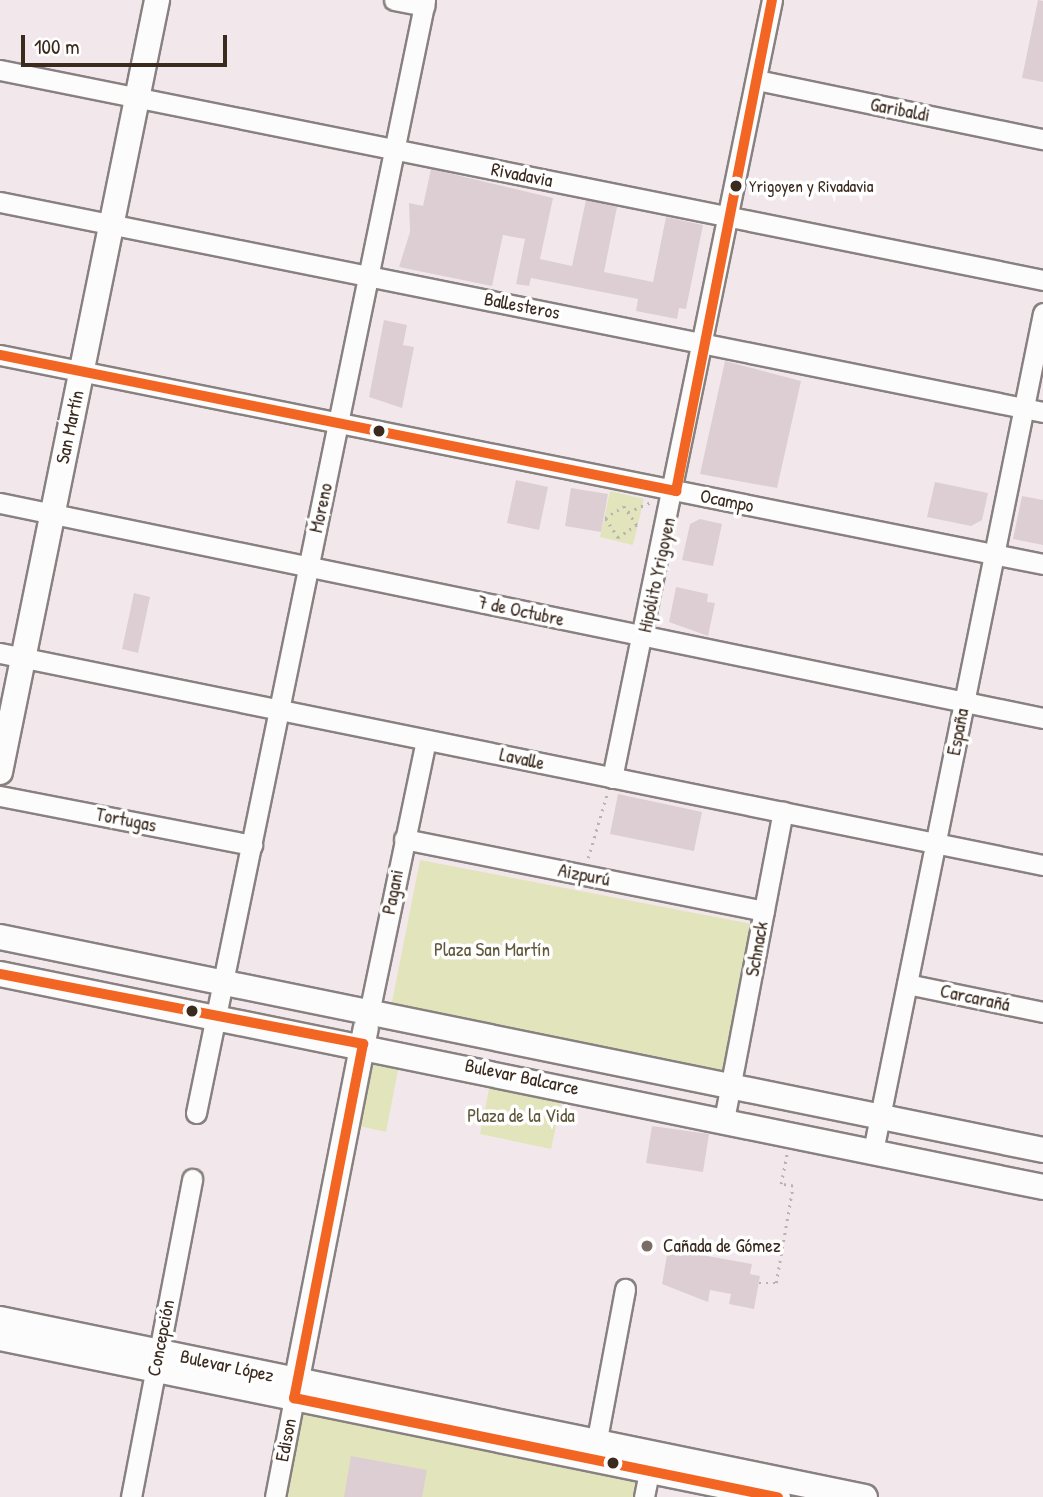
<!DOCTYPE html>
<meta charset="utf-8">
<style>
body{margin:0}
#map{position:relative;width:1043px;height:1497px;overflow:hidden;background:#f2e8ec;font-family:"Patrick Hand",sans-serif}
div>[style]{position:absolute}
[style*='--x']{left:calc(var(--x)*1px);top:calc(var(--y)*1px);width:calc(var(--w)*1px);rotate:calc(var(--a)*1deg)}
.green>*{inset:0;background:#e2e4bb}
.building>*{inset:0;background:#ddced4}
.path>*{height:2.5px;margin-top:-1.25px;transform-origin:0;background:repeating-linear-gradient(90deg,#b7b4b3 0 2px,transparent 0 7px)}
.roads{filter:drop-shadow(2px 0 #888180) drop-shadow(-2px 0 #888180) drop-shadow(0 2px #888180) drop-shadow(0 -2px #888180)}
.minor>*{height:19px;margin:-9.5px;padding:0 9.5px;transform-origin:9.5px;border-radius:9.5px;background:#fdfcfc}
.major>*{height:24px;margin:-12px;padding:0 12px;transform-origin:12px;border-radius:12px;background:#fdfcfc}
.bus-1>*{height:10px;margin:-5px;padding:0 5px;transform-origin:5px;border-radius:5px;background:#f26522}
.dots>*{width:19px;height:19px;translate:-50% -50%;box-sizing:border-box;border:4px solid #fff;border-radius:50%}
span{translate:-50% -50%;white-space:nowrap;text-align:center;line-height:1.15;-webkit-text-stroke:7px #fff;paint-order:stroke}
.bus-label{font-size:17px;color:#3b2a1e}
.left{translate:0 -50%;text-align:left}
.street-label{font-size:19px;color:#3b2a1e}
.park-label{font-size:19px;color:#61583b}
.poi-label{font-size:19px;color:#3b2a1e}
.scale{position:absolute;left:21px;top:35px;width:206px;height:32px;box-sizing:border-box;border:4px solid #3b2a1e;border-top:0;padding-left:9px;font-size:21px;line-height:24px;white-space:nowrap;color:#3b2a1e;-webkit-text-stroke:5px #fff;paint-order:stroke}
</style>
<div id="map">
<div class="green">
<i style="clip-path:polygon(610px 491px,644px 499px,633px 545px,600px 537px)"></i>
<i style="clip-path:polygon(420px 860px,757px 925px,728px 1072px,391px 1007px)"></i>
<i style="clip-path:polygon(371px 1060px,399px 1065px,386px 1132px,359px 1126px)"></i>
<i style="clip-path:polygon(490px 1084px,562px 1099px,551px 1149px,480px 1134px)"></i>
<i style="clip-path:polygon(294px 1398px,650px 1471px,644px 1497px,275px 1497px)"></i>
</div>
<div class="building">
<i style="clip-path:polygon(1038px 0,1043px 1px,1043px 82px,1022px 78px)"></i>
<i style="clip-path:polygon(431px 169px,553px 198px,540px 259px,572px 266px,586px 200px,617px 207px,604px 272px,653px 282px,666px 217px,703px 225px,686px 309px,679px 308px,677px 319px,636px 311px,638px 299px,531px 278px,529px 286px,516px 284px,525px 239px,503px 235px,492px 286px,399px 267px,410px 232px,409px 203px,423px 206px)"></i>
<i style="clip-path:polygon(384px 320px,407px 325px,403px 345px,414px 347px,402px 408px,369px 397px)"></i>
<i style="clip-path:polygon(725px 361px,801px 381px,777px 488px,700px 474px)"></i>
<i style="clip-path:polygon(516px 480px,548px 487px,539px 530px,507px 523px)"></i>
<i style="clip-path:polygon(935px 482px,988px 493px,982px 520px,971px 526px,927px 517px)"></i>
<i style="clip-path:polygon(571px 488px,608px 494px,601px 532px,565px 526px)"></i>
<i style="clip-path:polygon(1022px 496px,1043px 500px,1043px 545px,1013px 539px)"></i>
<i style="clip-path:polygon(700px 519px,722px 524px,713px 566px,682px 560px,690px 524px)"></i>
<i style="clip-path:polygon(676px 587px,708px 594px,707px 602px,715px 603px,708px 636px,669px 622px)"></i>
<i style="clip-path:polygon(134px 593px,150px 597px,138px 653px,122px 649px)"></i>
<i style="clip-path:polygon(618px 794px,702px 812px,694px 851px,610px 834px)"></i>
<i style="clip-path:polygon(652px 1126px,709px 1134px,703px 1172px,646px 1163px)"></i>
<i style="clip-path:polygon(668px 1249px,752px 1264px,750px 1274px,760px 1276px,754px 1309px,729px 1304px,731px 1294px,710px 1290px,708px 1302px,662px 1284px)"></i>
<i style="clip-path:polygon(351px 1456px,427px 1470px,422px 1497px,344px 1497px)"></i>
</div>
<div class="path">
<i style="--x:624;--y:506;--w:23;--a:56"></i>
<i style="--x:637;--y:525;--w:23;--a:146"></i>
<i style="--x:618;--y:538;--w:24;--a:-123"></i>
<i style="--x:605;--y:518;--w:22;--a:-32"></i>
<i style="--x:628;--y:512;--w:25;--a:-23"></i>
<i style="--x:588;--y:858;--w:67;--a:-73.5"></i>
<i style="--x:759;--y:1283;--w:17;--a:0"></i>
<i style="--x:776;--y:1283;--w:98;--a:-80.1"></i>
<i style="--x:793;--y:1186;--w:12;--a:-171"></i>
<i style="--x:781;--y:1184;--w:31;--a:-79"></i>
</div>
<div class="roads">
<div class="minor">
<i style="--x:394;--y:0;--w:31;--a:11"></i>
<i style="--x:0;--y:70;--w:1064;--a:11.38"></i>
<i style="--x:757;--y:80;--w:292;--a:11.7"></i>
<i style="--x:0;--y:202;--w:1064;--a:11.38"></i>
<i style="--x:0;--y:355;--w:1064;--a:11.33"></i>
<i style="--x:0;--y:503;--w:1065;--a:11.65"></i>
<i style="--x:0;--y:653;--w:1064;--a:11.49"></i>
<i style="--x:612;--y:778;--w:794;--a:-78.38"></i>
<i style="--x:0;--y:796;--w:257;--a:11"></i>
<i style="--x:404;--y:839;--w:367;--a:11.3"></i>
<i style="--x:907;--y:984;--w:139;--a:11.6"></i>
<i style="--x:369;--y:1013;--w:279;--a:-78.2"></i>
<i style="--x:196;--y:1113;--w:1136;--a:-78.37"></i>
<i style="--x:724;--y:1120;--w:314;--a:-79.2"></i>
<i style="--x:873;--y:1151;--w:855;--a:-78.53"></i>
<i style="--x:594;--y:1455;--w:169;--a:-79.4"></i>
<i style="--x:131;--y:1497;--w:324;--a:-79.1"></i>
<i style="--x:275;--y:1497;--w:101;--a:-79.1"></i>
<i style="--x:644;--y:1497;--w:41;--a:-78.7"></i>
</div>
<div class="major">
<i style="--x:0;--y:772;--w:788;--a:-78.5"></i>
<i style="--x:0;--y:937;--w:1065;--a:11.54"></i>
<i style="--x:0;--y:974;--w:1065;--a:11.54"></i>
<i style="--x:0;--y:1319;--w:883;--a:11.63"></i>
<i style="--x:0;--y:1338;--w:794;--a:11.55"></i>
<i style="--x:294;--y:1394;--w:373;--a:-78.9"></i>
</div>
</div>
<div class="bus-1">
<i style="--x:0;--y:355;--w:690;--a:11.38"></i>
<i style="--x:676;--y:491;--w:500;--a:-78.94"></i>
<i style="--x:0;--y:974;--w:370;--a:10.9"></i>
<i style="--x:363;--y:1044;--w:361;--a:101"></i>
<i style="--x:294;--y:1398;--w:494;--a:11.6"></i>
</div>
<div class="dots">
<i style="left:736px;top:186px;background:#3b2a1e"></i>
<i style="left:379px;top:431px;background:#3b2a1e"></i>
<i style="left:192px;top:1011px;background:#3b2a1e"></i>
<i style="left:647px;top:1246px;background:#7b6c66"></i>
<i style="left:613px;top:1463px;background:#3b2a1e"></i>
</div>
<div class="bus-label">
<span class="left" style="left:749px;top:186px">Yrigoyen y Rivadavia</span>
</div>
<div class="street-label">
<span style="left:900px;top:110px;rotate:11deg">Garibaldi</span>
<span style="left:522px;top:175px;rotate:11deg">Rivadavia</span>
<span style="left:522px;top:306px;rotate:11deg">Ballesteros</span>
<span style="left:70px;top:427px;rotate:-78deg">San Martín</span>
<span style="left:727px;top:501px;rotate:11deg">Ocampo</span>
<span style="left:321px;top:508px;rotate:-78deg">Moreno</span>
<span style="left:657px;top:575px;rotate:-78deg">Hipólito Yrigoyen</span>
<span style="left:521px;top:611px;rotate:12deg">7 de Octubre</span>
<span style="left:958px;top:732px;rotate:-79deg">España</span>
<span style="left:522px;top:759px;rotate:12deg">Lavalle</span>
<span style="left:126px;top:820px;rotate:11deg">Tortugas</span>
<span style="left:584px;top:875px;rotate:11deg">Aizpurú</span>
<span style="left:393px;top:892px;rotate:-79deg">Pagani</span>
<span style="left:757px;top:949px;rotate:-80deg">Schnack</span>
<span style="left:975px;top:998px;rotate:12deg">Carcarañá</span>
<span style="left:522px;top:1077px;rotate:12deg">Bulevar Balcarce</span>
<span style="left:161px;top:1338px;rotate:-79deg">Concepción</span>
<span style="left:227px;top:1366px;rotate:12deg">Bulevar López</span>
<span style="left:286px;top:1440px;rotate:-79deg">Edison</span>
</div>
<div class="park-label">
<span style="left:492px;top:950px">Plaza San Martín</span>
<span style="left:521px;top:1116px">Plaza de la Vida</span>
</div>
<div class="poi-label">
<span class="left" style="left:663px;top:1246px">Cañada de Gómez</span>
</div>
<div class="scale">100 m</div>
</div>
